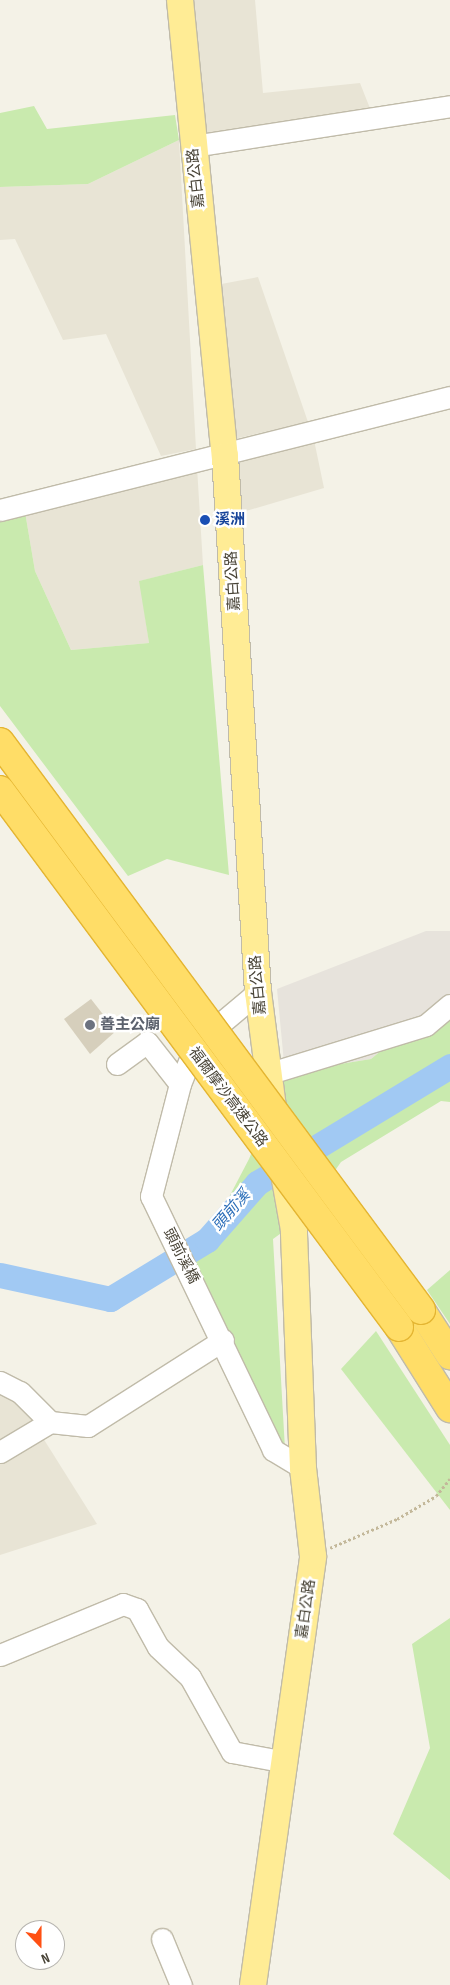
<!DOCTYPE html>
<meta charset="utf-8">
<style>
body{margin:0}
#map{position:relative;width:450px;height:1985px;overflow:hidden;background:#f4f2e7;font-family:"Sofia Sans Condensed","Noto Sans TC",sans-serif}
div>[style]{position:absolute}
[style*='--x']{left:calc(var(--x)*1px);top:calc(var(--y)*1px);width:calc(var(--w)*1px);rotate:calc(var(--a)*1deg)}
.residential>*{inset:0;background:#e8e4d5}
.industrial>*{inset:0;background:#e7e3dc}
.green>*{inset:0;background:#c9eaae}
.river>*{height:25px;margin:-12.5px;padding:0 12.5px;transform-origin:12.5px;border-radius:12.5px;background:#a1c9f3}
.building>*{inset:0;background:#d6cfbc}
.path>*{height:2.5px;margin-top:-1.25px;transform-origin:0;background:repeating-linear-gradient(90deg,#c3b89a 0 2.5px,transparent 0 5px)}
.roads{filter:drop-shadow(1px 0 #c0bba9) drop-shadow(-1px 0 #c0bba9) drop-shadow(0 1px #c0bba9) drop-shadow(0 -1px #c0bba9)}
.minor>*{height:21px;margin:-10.5px;padding:0 10.5px;transform-origin:10.5px;border-radius:10.5px;background:#fff}
.major>*{height:26px;margin:-13px;padding:0 13px;transform-origin:13px;border-radius:13px;background:#ffec95}
.highway>*{height:28px;margin:-14px;padding:0 14px;transform-origin:14px;border-radius:14px;background:#ffdd67}
.bridges{filter:drop-shadow(1px 0 #e4b532) drop-shadow(-1px 0 #e4b532) drop-shadow(0 1px #e4b532) drop-shadow(0 -1px #e4b532)}
.highway-bridge>*{height:28px;margin:-14px;padding:0 14px;transform-origin:14px;border-radius:14px;background:#ffdd67}
.dots>*{width:14px;height:14px;translate:-50% -50%;box-sizing:border-box;border:2px solid #fff;border-radius:50%}
span{translate:-50% -50%;white-space:nowrap;text-align:center;line-height:1.15;-webkit-text-stroke:5px #fff;paint-order:stroke}
.street-label{font-size:15px;color:#484336}
.transit-label{font-size:15px;color:#164399;font-weight:700}
.left{translate:0 -50%;text-align:left}
.worship-label{font-size:15px;color:#5b616d;font-weight:700}
.water-label{font-size:16px;color:#2a6db8;font-style:italic}
.north{position:absolute;left:15px;top:1920px;width:50px;height:50px;box-sizing:border-box;background:#fff;border:1px solid #b6b4af;border-radius:50%;rotate:158deg;font-size:14px;font-weight:700;line-height:20px;text-align:center;color:#484336}
.north::after{content:'';display:block;margin:auto;width:18px;height:22px;background:#ff5013;clip-path:polygon(50% 0,100% 100%,50% 72%,0 100%)}
</style>
<div id="map">
<div class="residential">
<i style="clip-path:polygon(192px 0,255px 0,263px 93px,360px 83px,373px 116px,204px 147px)"></i>
<i style="clip-path:polygon(179px 140px,196px 449px,161px 456px,106px 334px,63px 340px,15px 239px,0 240px,0 187px,88px 184px)"></i>
<i style="clip-path:polygon(258px 277px,308px 422px,225px 441px,216px 285px)"></i>
<i style="clip-path:polygon(314px 440px,324px 488px,229px 516px,226px 461px)"></i>
<i style="clip-path:polygon(197px 467px,203px 565px,140px 581px,149px 643px,71px 650px,35px 571px,24px 506px)"></i>
<i style="clip-path:polygon(0 1386px,16px 1395px,97px 1524px,0 1555px)"></i>
</div>
<div class="industrial">
<i style="clip-path:polygon(426px 931px,450px 931px,450px 994px,371px 1059px,285px 1073px,277px 989px)"></i>
</div>
<div class="green">
<i style="clip-path:polygon(34px 106px,47px 129px,175px 115px,179px 140px,88px 184px,0 187px,0 113px)"></i>
<i style="clip-path:polygon(24px 506px,35px 571px,71px 650px,149px 643px,139px 581px,203px 565px,229px 875px,167px 859px,128px 876px,0 706px,0 512px)"></i>
<i style="clip-path:polygon(450px 994px,450px 1102px,441px 1101px,341px 1162px,302px 1218px,273px 1239px,285px 1449px,194px 1264px,249px 1159px,285px 1073px,371px 1059px)"></i>
<i style="clip-path:polygon(450px 1270px,450px 1324px,427px 1290px)"></i>
<i style="clip-path:polygon(376px 1331px,450px 1445px,450px 1510px,341px 1369px)"></i>
<i style="clip-path:polygon(450px 1618px,450px 1880px,393px 1834px,430px 1748px,412px 1644px)"></i>
</div>
<div class="river">
<i style="--x:0;--y:1275;--w:113;--a:12.3"></i>
<i style="--x:110;--y:1299;--w:114;--a:-31.3"></i>
<i style="--x:207;--y:1240;--w:76;--a:-48.7"></i>
<i style="--x:257;--y:1183;--w:226;--a:-31.2"></i>
</div>
<div class="building">
<i style="clip-path:polygon(91px 999px,116px 1031px,90px 1054px,64px 1019px)"></i>
</div>
<div class="path">
<i style="--x:330;--y:1548;--w:73;--a:-23.4"></i>
<i style="--x:397;--y:1519;--w:45;--a:-30.5"></i>
<i style="--x:436;--y:1496;--w:22;--a:-51"></i>
</div>
<div class="roads">
<div class="minor">
<i style="--x:193;--y:146;--w:260;--a:-8.8"></i>
<i style="--x:0;--y:510;--w:464;--a:-14.1"></i>
<i style="--x:258;--y:992;--w:81;--a:140"></i>
<i style="--x:196;--y:1044;--w:43;--a:111.8"></i>
<i style="--x:180;--y:1084;--w:116;--a:104.5"></i>
<i style="--x:151;--y:1196;--w:282;--a:64.3"></i>
<i style="--x:273;--y:1450;--w:35;--a:31"></i>
<i style="--x:117;--y:1064;--w:37;--a:-36"></i>
<i style="--x:147;--y:1042;--w:53;--a:51.8"></i>
<i style="--x:267;--y:1074;--w:166;--a:-17.1"></i>
<i style="--x:426;--y:1025;--w:31;--a:-40"></i>
<i style="--x:0;--y:1382;--w:22;--a:27"></i>
<i style="--x:20;--y:1392;--w:42;--a:45"></i>
<i style="--x:50;--y:1422;--w:38;--a:6"></i>
<i style="--x:88;--y:1426;--w:160;--a:-32.5"></i>
<i style="--x:0;--y:1452;--w:58;--a:-31"></i>
<i style="--x:0;--y:1655;--w:133;--a:-22.5"></i>
<i style="--x:123;--y:1604;--w:15;--a:20"></i>
<i style="--x:137;--y:1609;--w:43;--a:61.1"></i>
<i style="--x:158;--y:1647;--w:44;--a:43.2"></i>
<i style="--x:190;--y:1677;--w:86;--a:60.8"></i>
<i style="--x:232;--y:1752;--w:55;--a:10.5"></i>
<i style="--x:162;--y:1939;--w:50;--a:67.6"></i>
</div>
<div class="major">
<i style="--x:180;--y:0;--w:458;--a:84.4"></i>
<i style="--x:225;--y:456;--w:537;--a:86.48"></i>
<i style="--x:258;--y:992;--w:124;--a:82.6"></i>
<i style="--x:253;--y:1985;--w:433;--a:-82"></i>
<i style="--x:313;--y:1556;--w:89;--a:-96.5"></i>
<i style="--x:303;--y:1468;--w:238;--a:-92.2"></i>
<i style="--x:294;--y:1230;--w:63;--a:-100.1"></i>
</div>
<div class="highway">
<i style="--x:421;--y:1310;--w:54;--a:57.2"></i>
<i style="--x:399;--y:1327;--w:96;--a:57.8"></i>
</div>
</div>
<div class="bridges">
<div class="highway-bridge">
<i style="--x:0;--y:742;--w:707;--a:53.45"></i>
<i style="--x:0;--y:790;--w:669;--a:53.39"></i>
</div>
</div>
<div class="dots">
<i style="left:205px;top:520px;background:#1a4fb4"></i>
<i style="left:90px;top:1025px;background:#6b7280"></i>
</div>
<div class="street-label">
<span style="left:196px;top:178px;rotate:-96deg">嘉白公路</span>
<span style="left:233px;top:581px;rotate:-93deg">嘉白公路</span>
<span style="left:258px;top:985px;rotate:-95deg">嘉白公路</span>
<span style="left:228px;top:1097px;rotate:53deg">福爾摩沙高速公路</span>
<span style="left:181px;top:1256px;rotate:63deg">頭前溪橋</span>
<span style="left:306px;top:1609px;rotate:-82deg">嘉白公路</span>
</div>
<div class="transit-label">
<span class="left" style="left:215px;top:520px">溪洲</span>
</div>
<div class="worship-label">
<span class="left" style="left:100px;top:1025px">善主公廟</span>
</div>
<div class="water-label">
<span style="left:232px;top:1211px;rotate:-49deg">頭前溪</span>
</div>
<div class="north">N</div>
</div>
